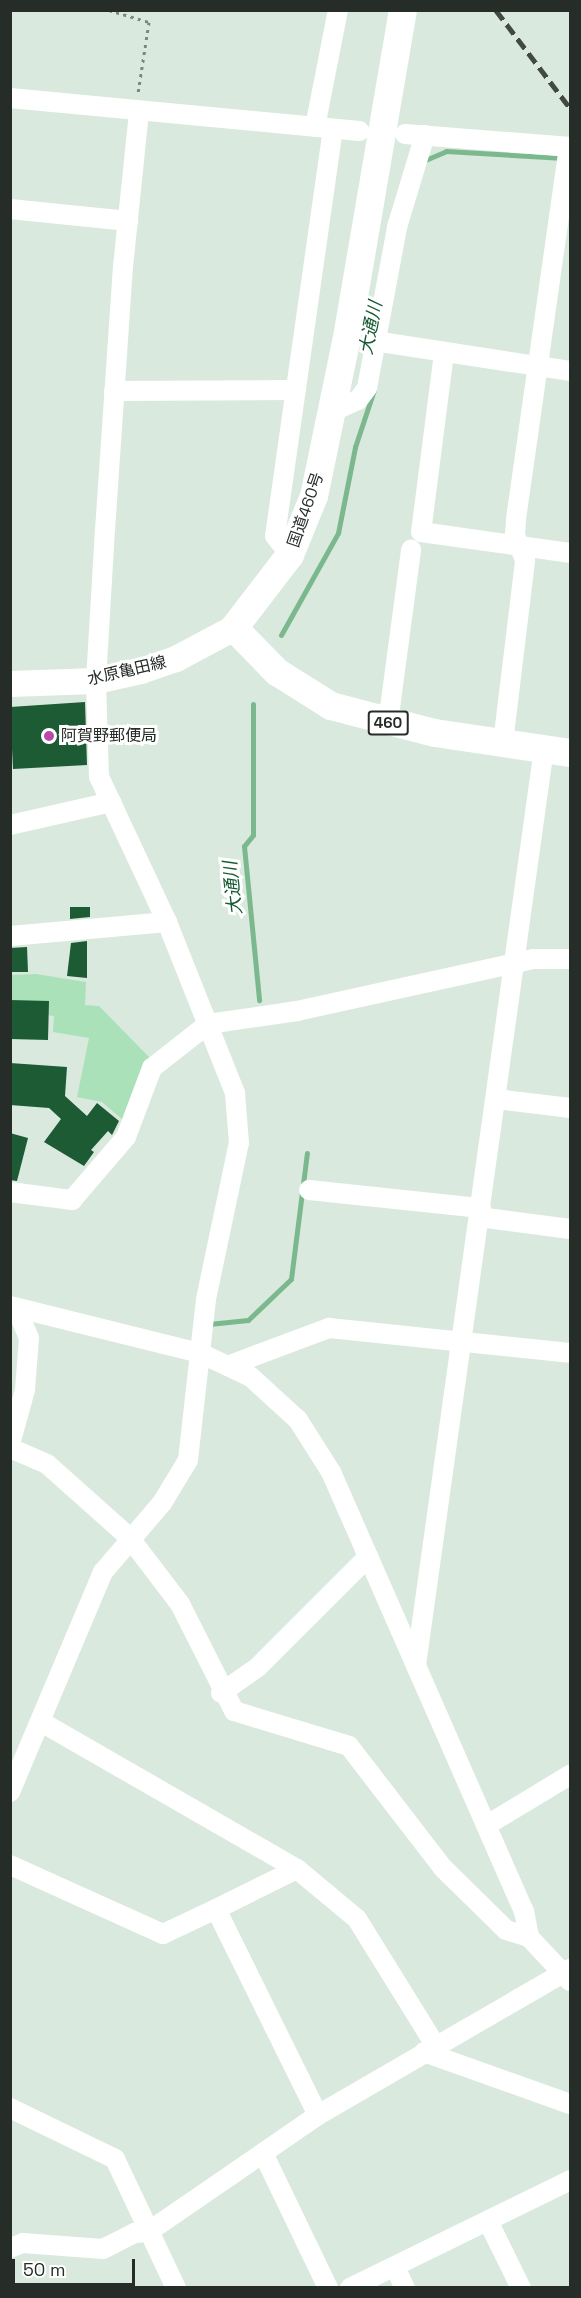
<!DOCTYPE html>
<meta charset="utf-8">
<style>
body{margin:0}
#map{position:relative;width:581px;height:2298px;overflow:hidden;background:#dae9dd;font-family:"Space Grotesk","Noto Sans JP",sans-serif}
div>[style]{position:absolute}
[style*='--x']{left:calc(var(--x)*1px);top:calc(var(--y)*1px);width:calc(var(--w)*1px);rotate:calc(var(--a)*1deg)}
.green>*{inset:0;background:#aae1b9}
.stream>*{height:5px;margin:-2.5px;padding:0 2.5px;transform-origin:2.5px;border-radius:2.5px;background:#7bb88d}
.building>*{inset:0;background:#1d5b35}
.path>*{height:3px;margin-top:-1.5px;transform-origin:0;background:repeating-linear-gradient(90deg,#7d877f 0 3px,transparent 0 7.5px)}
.minor>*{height:20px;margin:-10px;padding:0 10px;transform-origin:10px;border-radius:10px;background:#fff}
.major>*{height:26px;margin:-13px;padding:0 13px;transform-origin:13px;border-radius:13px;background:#fff}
.highway>*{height:28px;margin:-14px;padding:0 14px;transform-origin:14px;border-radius:14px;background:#fff}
.rail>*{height:4.5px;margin-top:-2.25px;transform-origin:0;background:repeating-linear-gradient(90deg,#424944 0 12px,transparent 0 18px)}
.dots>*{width:16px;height:16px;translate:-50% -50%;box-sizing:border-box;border:3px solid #fff;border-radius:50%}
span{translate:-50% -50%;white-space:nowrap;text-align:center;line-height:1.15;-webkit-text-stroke:6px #fff;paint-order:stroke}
.shield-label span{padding:2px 4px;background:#fff;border:2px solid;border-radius:4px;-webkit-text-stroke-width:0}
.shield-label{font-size:15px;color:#262c28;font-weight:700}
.street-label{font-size:16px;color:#262c28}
.poi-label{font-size:16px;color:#262c28}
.left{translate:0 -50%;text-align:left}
.water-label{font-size:18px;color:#135a31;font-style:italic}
.frame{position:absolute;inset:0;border:12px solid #262c28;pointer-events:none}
.scale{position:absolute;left:12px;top:2259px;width:123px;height:27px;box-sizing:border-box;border:3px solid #262c28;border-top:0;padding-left:8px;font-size:18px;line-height:21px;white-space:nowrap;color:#262c28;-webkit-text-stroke:4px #fff;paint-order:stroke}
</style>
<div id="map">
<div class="green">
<i style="clip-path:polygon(36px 974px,86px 982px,85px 1005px,99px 1006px,149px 1057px,123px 1120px,102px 1102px,77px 1097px,89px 1038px,53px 1032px,54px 1016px,11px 1011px,10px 975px)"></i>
</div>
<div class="stream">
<i style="--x:423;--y:161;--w:25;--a:-23"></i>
<i style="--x:446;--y:151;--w:118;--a:3.4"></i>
<i style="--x:281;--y:635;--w:117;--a:-60.8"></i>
<i style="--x:338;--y:533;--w:88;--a:-78.8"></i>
<i style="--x:355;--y:447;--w:60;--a:-71.6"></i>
<i style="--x:253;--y:704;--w:131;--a:90"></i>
<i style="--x:253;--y:835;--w:14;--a:129"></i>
<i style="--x:244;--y:846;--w:155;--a:84.4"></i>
<i style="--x:209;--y:1324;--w:39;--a:-6"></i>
<i style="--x:248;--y:1320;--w:59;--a:-43.6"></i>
<i style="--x:291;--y:1279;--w:127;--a:-82.8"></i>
</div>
<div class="building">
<i style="clip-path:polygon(85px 702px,87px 765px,13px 769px,10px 707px)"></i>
<i style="clip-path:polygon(70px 907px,90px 907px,90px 917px,70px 919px)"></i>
<i style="clip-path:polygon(87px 941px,87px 978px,67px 976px,71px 943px)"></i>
<i style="clip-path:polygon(27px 947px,28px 972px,10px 972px,10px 948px)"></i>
<i style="clip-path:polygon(10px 1000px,49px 1001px,48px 1040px,10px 1039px)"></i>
<i style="clip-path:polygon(10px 1063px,67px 1067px,65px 1096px,87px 1116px,97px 1103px,119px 1121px,112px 1135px,108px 1131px,91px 1150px,94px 1152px,84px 1166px,44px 1142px,61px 1119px,49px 1108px,10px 1105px)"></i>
<i style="clip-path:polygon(10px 1133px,28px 1138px,17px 1181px,10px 1180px)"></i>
</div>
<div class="path">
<i style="--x:109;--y:10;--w:42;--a:16.7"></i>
<i style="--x:149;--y:22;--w:72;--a:98.8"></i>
</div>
<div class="minor">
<i style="--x:10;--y:98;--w:351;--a:5.4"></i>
<i style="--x:315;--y:127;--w:119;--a:-78.9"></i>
<i style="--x:405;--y:134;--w:166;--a:4.5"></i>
<i style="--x:10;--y:209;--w:119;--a:5.8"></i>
<i style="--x:374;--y:341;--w:198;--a:8.7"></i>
<i style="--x:444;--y:353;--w:180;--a:97.3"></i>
<i style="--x:421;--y:532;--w:150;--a:8"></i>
<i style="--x:114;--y:391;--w:182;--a:-0.3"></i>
<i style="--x:333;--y:411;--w:27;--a:-24"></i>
<i style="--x:358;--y:400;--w:15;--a:-53"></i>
<i style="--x:367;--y:388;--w:164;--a:-79.4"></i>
<i style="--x:397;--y:227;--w:96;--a:-73.1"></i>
<i style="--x:290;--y:555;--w:24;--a:-128"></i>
<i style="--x:275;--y:536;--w:411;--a:-81.9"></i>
<i style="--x:388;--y:723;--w:175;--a:-82.4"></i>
<i style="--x:503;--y:743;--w:184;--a:-83.1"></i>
<i style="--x:525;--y:560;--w:27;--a:-112"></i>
<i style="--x:515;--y:535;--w:16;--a:-86"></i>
<i style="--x:516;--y:519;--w:376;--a:-81.9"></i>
<i style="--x:10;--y:825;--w:104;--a:-12.8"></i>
<i style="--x:10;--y:936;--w:158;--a:-5.1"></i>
<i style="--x:496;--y:1099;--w:75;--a:6.9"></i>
<i style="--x:309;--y:1190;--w:173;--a:6"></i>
<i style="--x:10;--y:1192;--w:63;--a:7.4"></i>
<i style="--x:72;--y:1200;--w:83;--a:-49.4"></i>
<i style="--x:126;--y:1137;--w:74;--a:-69.4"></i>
<i style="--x:152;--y:1068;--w:71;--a:-38.2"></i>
<i style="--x:208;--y:1024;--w:90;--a:-8.3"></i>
<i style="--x:297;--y:1011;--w:242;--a:-12.4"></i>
<i style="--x:533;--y:959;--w:37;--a:0"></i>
<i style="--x:479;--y:1217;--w:92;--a:7.5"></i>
<i style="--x:10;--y:1306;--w:196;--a:13.9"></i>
<i style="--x:200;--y:1353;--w:56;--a:25.2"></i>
<i style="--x:251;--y:1377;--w:64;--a:42.5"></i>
<i style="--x:298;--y:1420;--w:62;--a:57.6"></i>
<i style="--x:331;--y:1472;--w:480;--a:66.3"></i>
<i style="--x:524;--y:1911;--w:26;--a:79"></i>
<i style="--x:529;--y:1937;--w:60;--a:47"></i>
<i style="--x:230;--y:1365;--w:106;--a:-20.5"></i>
<i style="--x:329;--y:1328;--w:242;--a:5.9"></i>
<i style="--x:10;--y:1444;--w:56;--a:-74.5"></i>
<i style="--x:25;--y:1390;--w:52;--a:-85.6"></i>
<i style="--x:29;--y:1338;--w:28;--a:-113"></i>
<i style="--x:10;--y:1448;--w:40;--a:23.4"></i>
<i style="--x:47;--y:1464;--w:110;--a:41.7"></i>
<i style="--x:129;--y:1537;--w:84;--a:52.7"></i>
<i style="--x:180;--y:1604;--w:120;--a:63.2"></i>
<i style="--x:234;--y:1711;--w:120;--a:16.9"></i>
<i style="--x:349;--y:1746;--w:154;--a:52.4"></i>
<i style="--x:443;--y:1868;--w:88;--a:44.5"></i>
<i style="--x:506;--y:1930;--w:24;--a:17"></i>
<i style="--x:416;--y:1665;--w:925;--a:-82.05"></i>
<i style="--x:221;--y:1693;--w:45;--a:-35.1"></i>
<i style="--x:258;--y:1667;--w:156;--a:-45"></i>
<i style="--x:43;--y:1723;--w:293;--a:29.9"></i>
<i style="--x:297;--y:1869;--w:78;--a:39.8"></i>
<i style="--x:357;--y:1919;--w:148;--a:58.2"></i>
<i style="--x:10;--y:1792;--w:239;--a:-67.1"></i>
<i style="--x:103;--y:1572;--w:91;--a:-49.5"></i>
<i style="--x:162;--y:1503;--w:50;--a:-58.8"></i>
<i style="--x:188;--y:1460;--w:162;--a:-83.6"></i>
<i style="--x:206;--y:1299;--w:159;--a:-78.1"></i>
<i style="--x:239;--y:1143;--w:50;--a:-94.6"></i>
<i style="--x:235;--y:1093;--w:184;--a:-111.7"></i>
<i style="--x:167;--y:922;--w:160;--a:-115.1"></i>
<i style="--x:99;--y:777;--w:96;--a:-91.8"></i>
<i style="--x:96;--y:681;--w:136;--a:-86.6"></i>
<i style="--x:104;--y:545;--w:279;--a:-86.1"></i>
<i style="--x:123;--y:267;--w:155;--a:-84.1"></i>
<i style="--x:487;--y:1825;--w:97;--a:-31.1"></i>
<i style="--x:10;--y:1865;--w:168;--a:24.3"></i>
<i style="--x:163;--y:1934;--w:59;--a:-25.3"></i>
<i style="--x:216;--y:1909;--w:230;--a:63.7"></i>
<i style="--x:216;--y:1909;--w:90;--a:-26.3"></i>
<i style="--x:424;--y:2052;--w:155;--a:19.6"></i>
<i style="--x:10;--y:2108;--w:117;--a:25.9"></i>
<i style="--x:115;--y:2159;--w:143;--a:64.7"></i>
<i style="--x:264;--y:2155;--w:148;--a:64.3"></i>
<i style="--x:488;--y:2221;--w:75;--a:63.8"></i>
<i style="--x:10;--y:2248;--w:14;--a:-21"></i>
<i style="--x:23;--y:2243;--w:80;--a:4.3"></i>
<i style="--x:103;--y:2249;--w:35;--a:-27"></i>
<i style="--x:134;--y:2233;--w:14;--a:-4"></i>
<i style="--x:148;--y:2232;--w:206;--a:-34.5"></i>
<i style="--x:318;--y:2115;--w:291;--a:-30.1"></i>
<i style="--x:395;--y:2267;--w:23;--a:65"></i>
<i style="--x:350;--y:2288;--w:245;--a:-26.1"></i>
</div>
<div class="major">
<i style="--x:10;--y:684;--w:86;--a:-2"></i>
<i style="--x:96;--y:681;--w:46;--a:-12.5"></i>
<i style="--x:141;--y:671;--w:37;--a:-19"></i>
<i style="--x:176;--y:659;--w:66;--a:-28.1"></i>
</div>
<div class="highway">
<i style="--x:403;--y:10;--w:337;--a:99.7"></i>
<i style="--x:346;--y:342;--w:157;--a:101.7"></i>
<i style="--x:314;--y:496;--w:64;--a:112.1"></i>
<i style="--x:290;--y:555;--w:92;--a:127.5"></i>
<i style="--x:234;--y:628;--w:62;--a:45.7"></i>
<i style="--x:277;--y:672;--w:64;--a:32.2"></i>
<i style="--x:331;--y:706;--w:107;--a:14.6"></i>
<i style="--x:435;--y:733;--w:136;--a:8.4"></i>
</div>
<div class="rail">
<i style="--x:496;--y:10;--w:123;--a:52.9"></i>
</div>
<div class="dots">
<i style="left:49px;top:736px;background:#b84ba9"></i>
</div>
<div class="shield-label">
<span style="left:388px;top:723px">460</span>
</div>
<div class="street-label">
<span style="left:306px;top:510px;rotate:-71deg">国道460号</span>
<span style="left:127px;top:671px;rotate:-13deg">水原亀田線</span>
</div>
<div class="poi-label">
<span class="left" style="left:61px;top:736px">阿賀野郵便局</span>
</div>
<div class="water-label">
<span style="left:371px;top:328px;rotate:-79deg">大通川</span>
<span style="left:233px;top:888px;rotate:-96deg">大通川</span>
</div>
<div class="frame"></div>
<div class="scale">50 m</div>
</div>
